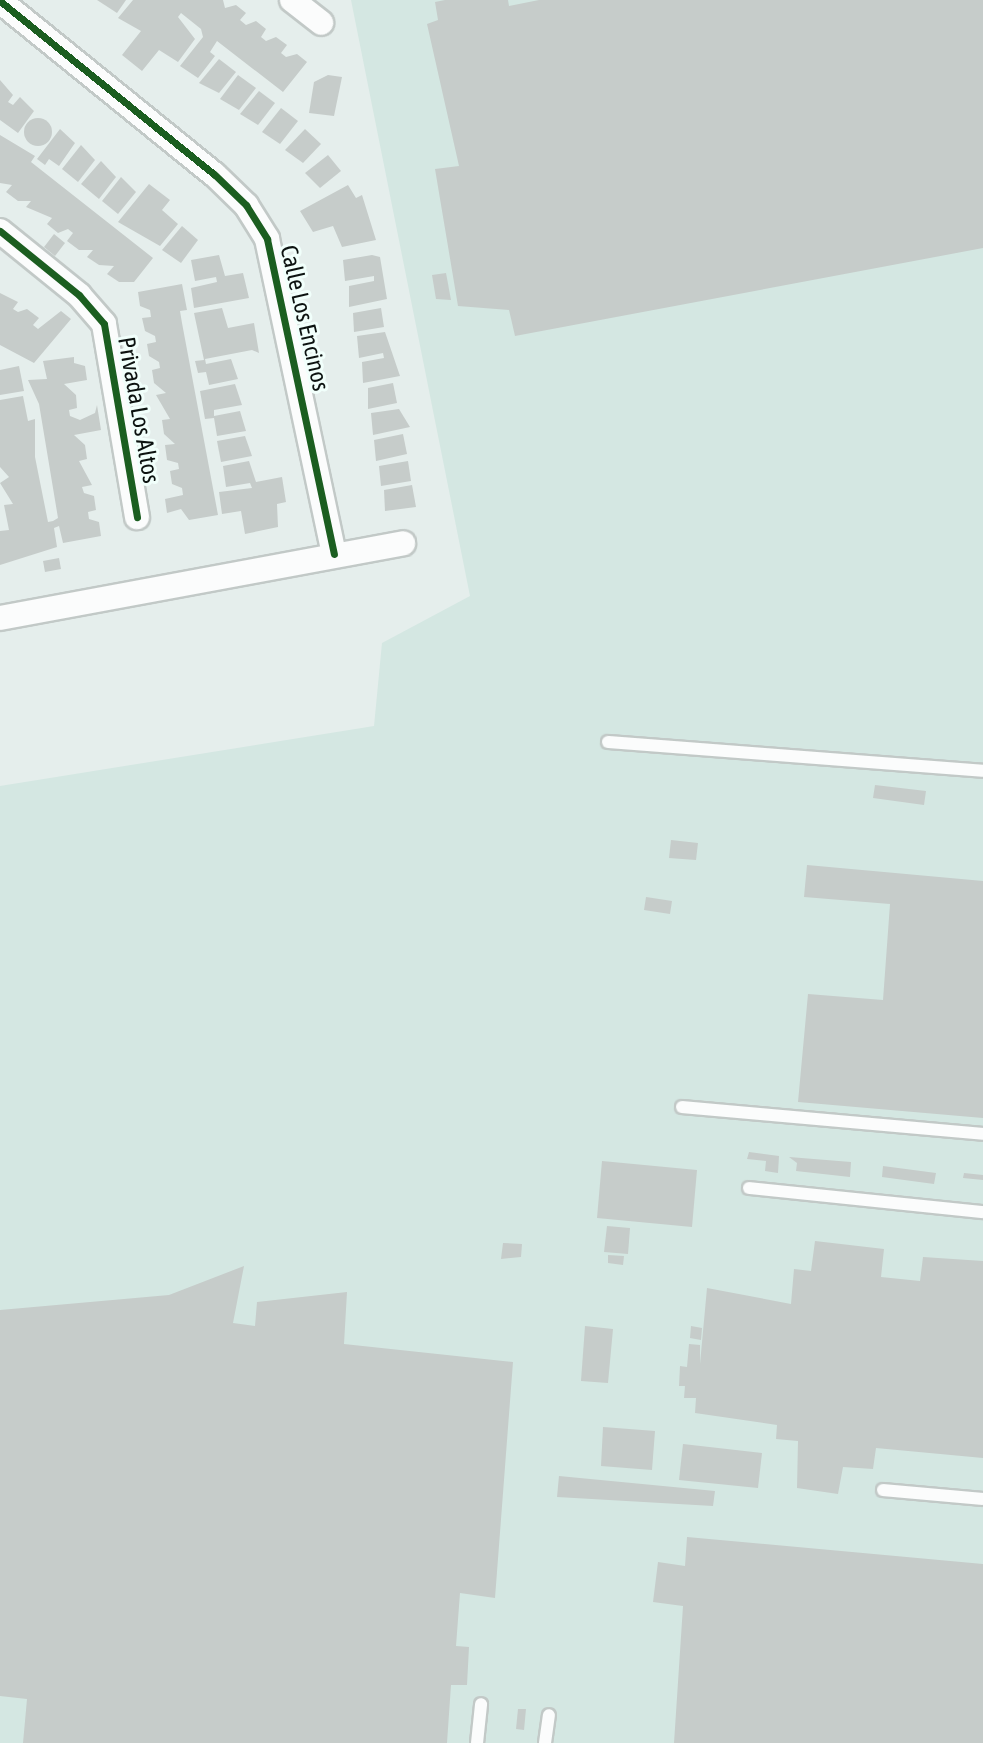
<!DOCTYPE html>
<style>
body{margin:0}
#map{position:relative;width:983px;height:1743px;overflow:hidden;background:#e5eeec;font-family:"Asap Condensed",sans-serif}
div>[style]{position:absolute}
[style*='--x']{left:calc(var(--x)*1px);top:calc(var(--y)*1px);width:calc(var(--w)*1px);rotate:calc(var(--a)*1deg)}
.built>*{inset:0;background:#d4e7e2}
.building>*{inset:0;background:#c6ccca}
.round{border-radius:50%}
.roads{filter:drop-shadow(2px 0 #c2c9c7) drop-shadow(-2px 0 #c2c9c7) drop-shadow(0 2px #c2c9c7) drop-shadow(0 -2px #c2c9c7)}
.service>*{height:12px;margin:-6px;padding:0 6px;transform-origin:6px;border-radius:6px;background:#fbfcfc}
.minor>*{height:24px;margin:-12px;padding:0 12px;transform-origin:12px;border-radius:12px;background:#fbfcfc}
.cycleway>*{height:7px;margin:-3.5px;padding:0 3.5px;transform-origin:3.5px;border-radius:3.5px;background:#1b5e20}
span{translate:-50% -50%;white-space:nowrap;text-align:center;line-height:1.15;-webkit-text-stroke:6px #f1fffb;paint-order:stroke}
.street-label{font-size:24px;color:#0c1210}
</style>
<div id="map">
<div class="built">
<i style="clip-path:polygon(351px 0,983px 0,983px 1743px,0 1743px,0 786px,374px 726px,382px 643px,470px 596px)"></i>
</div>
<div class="building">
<i style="clip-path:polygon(97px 0,126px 0,117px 13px)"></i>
<i style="clip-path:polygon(133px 0,223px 0,225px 8px,236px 5px,246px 13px,240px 20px,246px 25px,256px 21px,266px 29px,261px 37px,266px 41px,276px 37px,287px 45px,281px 53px,286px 57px,297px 54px,307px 62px,283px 92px,217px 41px,210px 52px,215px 56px,198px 78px,180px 66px,203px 37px,201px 29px,181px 13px,178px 17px,195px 39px,178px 62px,159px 50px,142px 71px,122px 55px,141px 31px,118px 18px)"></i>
<i style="clip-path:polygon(445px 0,508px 0,509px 6px,539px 0,983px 0,983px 248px,515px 336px,509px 310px,458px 306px,435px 169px,459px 166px,427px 24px,438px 20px,435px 2px)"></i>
<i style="clip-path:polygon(219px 59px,236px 72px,219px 93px,199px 83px)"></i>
<i style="clip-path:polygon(238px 75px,256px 88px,239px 110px,220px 99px)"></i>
<i style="clip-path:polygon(328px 75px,342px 77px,334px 116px,309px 113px,314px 82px)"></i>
<i style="clip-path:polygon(0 80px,13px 95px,8px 102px,13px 105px,20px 97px,34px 111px,18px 133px,0 120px)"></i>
<i style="clip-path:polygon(259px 91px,275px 103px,258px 125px,240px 114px)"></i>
<i style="clip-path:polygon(281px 108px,298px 121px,280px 144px,262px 132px)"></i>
<i class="round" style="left:24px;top:118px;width:28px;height:28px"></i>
<i style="clip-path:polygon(60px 129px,75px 143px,59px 166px,49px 159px,45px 165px,37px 159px)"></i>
<i style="clip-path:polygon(305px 129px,321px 144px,303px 163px,285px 150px)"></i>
<i style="clip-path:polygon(0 135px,35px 156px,31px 162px,153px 258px,134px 282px,119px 282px,107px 274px,114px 266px,99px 265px,87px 257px,93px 250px,79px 250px,67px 241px,73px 233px,68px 229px,58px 233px,47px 224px,52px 218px,26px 207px,31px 201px,18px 201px,6px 192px,12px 185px,0 183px)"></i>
<i style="clip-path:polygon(81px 145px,95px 160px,78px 182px,62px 169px)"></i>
<i style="clip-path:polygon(328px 155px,341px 171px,320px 188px,305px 173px)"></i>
<i style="clip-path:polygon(101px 161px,116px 177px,99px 199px,81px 184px)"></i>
<i style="clip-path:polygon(121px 177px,136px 192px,118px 214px,102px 201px)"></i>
<i style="clip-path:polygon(149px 184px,170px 200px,162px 210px,178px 224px,160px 246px,118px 222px)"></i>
<i style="clip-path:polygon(348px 185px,356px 198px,362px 195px,376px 240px,342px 247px,333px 226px,313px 232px,300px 211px)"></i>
<i style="clip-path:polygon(182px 226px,198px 240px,181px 263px,162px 250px)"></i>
<i style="clip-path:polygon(54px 234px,65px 243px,55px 256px,44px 247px)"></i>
<i style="clip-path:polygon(219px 255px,225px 276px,243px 273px,249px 298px,194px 308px,191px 288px,217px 282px,216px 277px,195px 281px,191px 260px)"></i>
<i style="clip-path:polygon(372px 255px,380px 257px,387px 299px,349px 307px,349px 286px,374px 281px,374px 276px,345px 281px,343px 260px)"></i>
<i style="clip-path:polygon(446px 273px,451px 300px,436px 299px,432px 275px)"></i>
<i style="clip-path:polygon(182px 284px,187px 310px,180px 311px,182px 323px,218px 515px,189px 520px,181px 509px,167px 513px,165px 499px,183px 495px,182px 488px,172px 484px,170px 471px,179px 469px,178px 463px,167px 460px,165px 445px,175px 444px,164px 434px,162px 420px,170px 419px,156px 395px,166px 393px,154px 383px,152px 370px,160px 368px,159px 362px,149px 356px,147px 344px,156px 342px,155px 336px,145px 331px,142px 318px,151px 317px,150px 310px,140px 306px,138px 292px)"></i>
<i style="clip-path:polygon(0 293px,18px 302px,13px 309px,18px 312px,27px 309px,39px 318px,33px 325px,38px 329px,61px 311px,71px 319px,34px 363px,0 345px)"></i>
<i style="clip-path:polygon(222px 308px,228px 328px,254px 323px,259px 353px,252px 350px,205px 359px,206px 364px,231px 359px,238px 379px,209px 385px,206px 372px,198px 373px,195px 361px,204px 360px,194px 313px)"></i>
<i style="clip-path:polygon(381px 308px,384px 327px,354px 332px,353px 313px)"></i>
<i style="clip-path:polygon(385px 332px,400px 376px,363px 383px,362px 362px,384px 358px,383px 353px,359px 358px,357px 336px)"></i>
<i style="clip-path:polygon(74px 357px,74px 363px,85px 366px,87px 380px,64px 384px,76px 395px,77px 408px,69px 410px,70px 416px,80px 420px,95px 413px,97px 405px,101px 430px,74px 435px,85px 445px,87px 459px,79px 461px,92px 485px,82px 487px,84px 493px,94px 496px,96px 510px,88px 512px,89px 519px,99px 522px,101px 536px,63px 543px,59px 526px,54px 528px,57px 547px,0 565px,0 531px,9px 530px,4px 505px,13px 504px,0 483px,9px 477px,0 467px,0 400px,23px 396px,28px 421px,35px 419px,35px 457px,48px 522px,53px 521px,58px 518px,39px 404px,28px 380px,47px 379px,43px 361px)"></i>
<i style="clip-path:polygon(19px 366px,24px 391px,0 395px,0 370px)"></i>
<i style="clip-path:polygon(393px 383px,397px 403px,368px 409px,368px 388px)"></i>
<i style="clip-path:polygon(235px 384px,242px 405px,214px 410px,214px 416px,240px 411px,246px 431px,217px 436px,214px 418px,205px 419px,200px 391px)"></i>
<i style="clip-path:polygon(399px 409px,410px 427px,373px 435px,371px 413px)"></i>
<i style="clip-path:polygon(403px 434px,407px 454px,376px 461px,374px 440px)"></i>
<i style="clip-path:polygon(245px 436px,252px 456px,221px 462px,217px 441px)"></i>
<i style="clip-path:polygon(249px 461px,256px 482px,282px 477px,286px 502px,277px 504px,278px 527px,245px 534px,241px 511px,222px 514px,219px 492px,252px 488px,250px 483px,226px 487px,223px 466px)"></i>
<i style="clip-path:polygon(408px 461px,411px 481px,381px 486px,379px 466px)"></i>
<i style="clip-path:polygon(412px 485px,416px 507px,385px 511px,384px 490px)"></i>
<i style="clip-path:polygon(59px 558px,61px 569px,45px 572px,43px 561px)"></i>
<i style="clip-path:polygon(875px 785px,926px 791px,924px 805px,873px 798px)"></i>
<i style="clip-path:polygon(671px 840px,698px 843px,696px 860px,669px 858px)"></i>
<i style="clip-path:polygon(807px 865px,983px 881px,983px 1118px,798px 1102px,808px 994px,883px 1000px,890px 904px,804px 897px)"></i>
<i style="clip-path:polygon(646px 897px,672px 901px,670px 914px,644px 910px)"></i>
<i style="clip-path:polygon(749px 1152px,779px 1156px,778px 1173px,765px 1171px,766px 1161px,747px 1159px)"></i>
<i style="clip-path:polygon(789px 1157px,851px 1162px,850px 1177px,796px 1171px,797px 1163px)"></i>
<i style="clip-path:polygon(602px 1161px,697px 1170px,692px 1227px,597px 1218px)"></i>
<i style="clip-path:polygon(883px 1166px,936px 1173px,934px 1184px,882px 1177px)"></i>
<i style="clip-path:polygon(964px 1173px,983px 1175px,983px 1180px,963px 1178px)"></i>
<i style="clip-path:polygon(607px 1226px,630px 1228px,628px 1254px,604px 1252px)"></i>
<i style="clip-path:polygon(815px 1241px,884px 1249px,881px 1277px,920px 1281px,923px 1257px,983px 1261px,983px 1458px,876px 1448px,873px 1469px,843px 1467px,838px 1494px,797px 1488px,798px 1441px,776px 1439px,777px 1425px,695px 1413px,696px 1398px,684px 1398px,685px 1386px,679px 1386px,680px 1366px,687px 1367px,689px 1344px,700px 1345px,700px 1364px,707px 1288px,791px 1304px,794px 1269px,811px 1271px)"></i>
<i style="clip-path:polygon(503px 1243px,522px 1244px,521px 1257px,501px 1259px)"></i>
<i style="clip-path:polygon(608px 1255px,624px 1256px,623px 1265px,608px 1263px)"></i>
<i style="clip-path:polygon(244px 1266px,233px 1323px,255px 1326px,257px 1302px,347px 1292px,344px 1344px,513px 1362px,495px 1598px,460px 1593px,456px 1646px,469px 1647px,467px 1685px,451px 1685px,447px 1743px,23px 1743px,27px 1699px,0 1696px,0 1310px,169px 1295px)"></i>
<i style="clip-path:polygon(585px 1326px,613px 1329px,608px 1383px,581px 1381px)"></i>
<i style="clip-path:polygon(691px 1326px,702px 1328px,701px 1340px,690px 1338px)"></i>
<i style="clip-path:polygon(603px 1427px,655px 1431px,652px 1470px,601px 1466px)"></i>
<i style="clip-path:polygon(683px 1444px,762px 1453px,758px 1488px,679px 1480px)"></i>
<i style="clip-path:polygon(559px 1476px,715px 1491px,713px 1506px,557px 1497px)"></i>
<i style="clip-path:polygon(687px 1537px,983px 1564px,983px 1743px,674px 1743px,683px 1606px,653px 1602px,658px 1562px,685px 1566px)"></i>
<i style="clip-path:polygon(518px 1709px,526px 1709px,524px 1730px,516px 1729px)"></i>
</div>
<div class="roads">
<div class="service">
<i style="--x:608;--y:742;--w:376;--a:4.4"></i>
<i style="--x:682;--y:1107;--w:302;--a:5.1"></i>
<i style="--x:749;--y:1188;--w:235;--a:5.9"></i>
<i style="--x:883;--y:1490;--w:100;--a:5.1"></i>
<i style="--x:477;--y:1743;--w:39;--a:-84"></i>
<i style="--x:545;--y:1743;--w:28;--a:-82"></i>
</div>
<div class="minor">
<i style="--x:292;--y:0;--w:37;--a:38"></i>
<i style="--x:0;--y:1;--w:275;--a:39"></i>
<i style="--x:214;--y:174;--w:45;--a:44.1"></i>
<i style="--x:246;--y:205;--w:40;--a:58"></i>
<i style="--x:267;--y:239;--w:322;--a:78"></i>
<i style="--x:0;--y:231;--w:102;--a:39"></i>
<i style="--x:79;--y:295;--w:38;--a:49"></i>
<i style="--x:104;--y:324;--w:196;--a:80.3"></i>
<i style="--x:0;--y:618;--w:410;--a:-10.5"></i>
</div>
</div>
<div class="cycleway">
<i style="--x:0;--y:1;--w:275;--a:39"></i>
<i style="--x:214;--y:174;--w:45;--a:44.1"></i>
<i style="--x:246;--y:205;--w:40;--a:58"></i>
<i style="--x:267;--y:239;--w:322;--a:78"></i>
<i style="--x:0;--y:231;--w:102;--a:39"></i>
<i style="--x:79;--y:295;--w:38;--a:49"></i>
<i style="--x:104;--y:324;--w:196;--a:80.3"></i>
</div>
<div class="street-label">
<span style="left:305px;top:318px;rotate:77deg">Calle Los Encinos</span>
<span style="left:139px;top:410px;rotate:80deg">Privada Los Altos</span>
</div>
</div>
